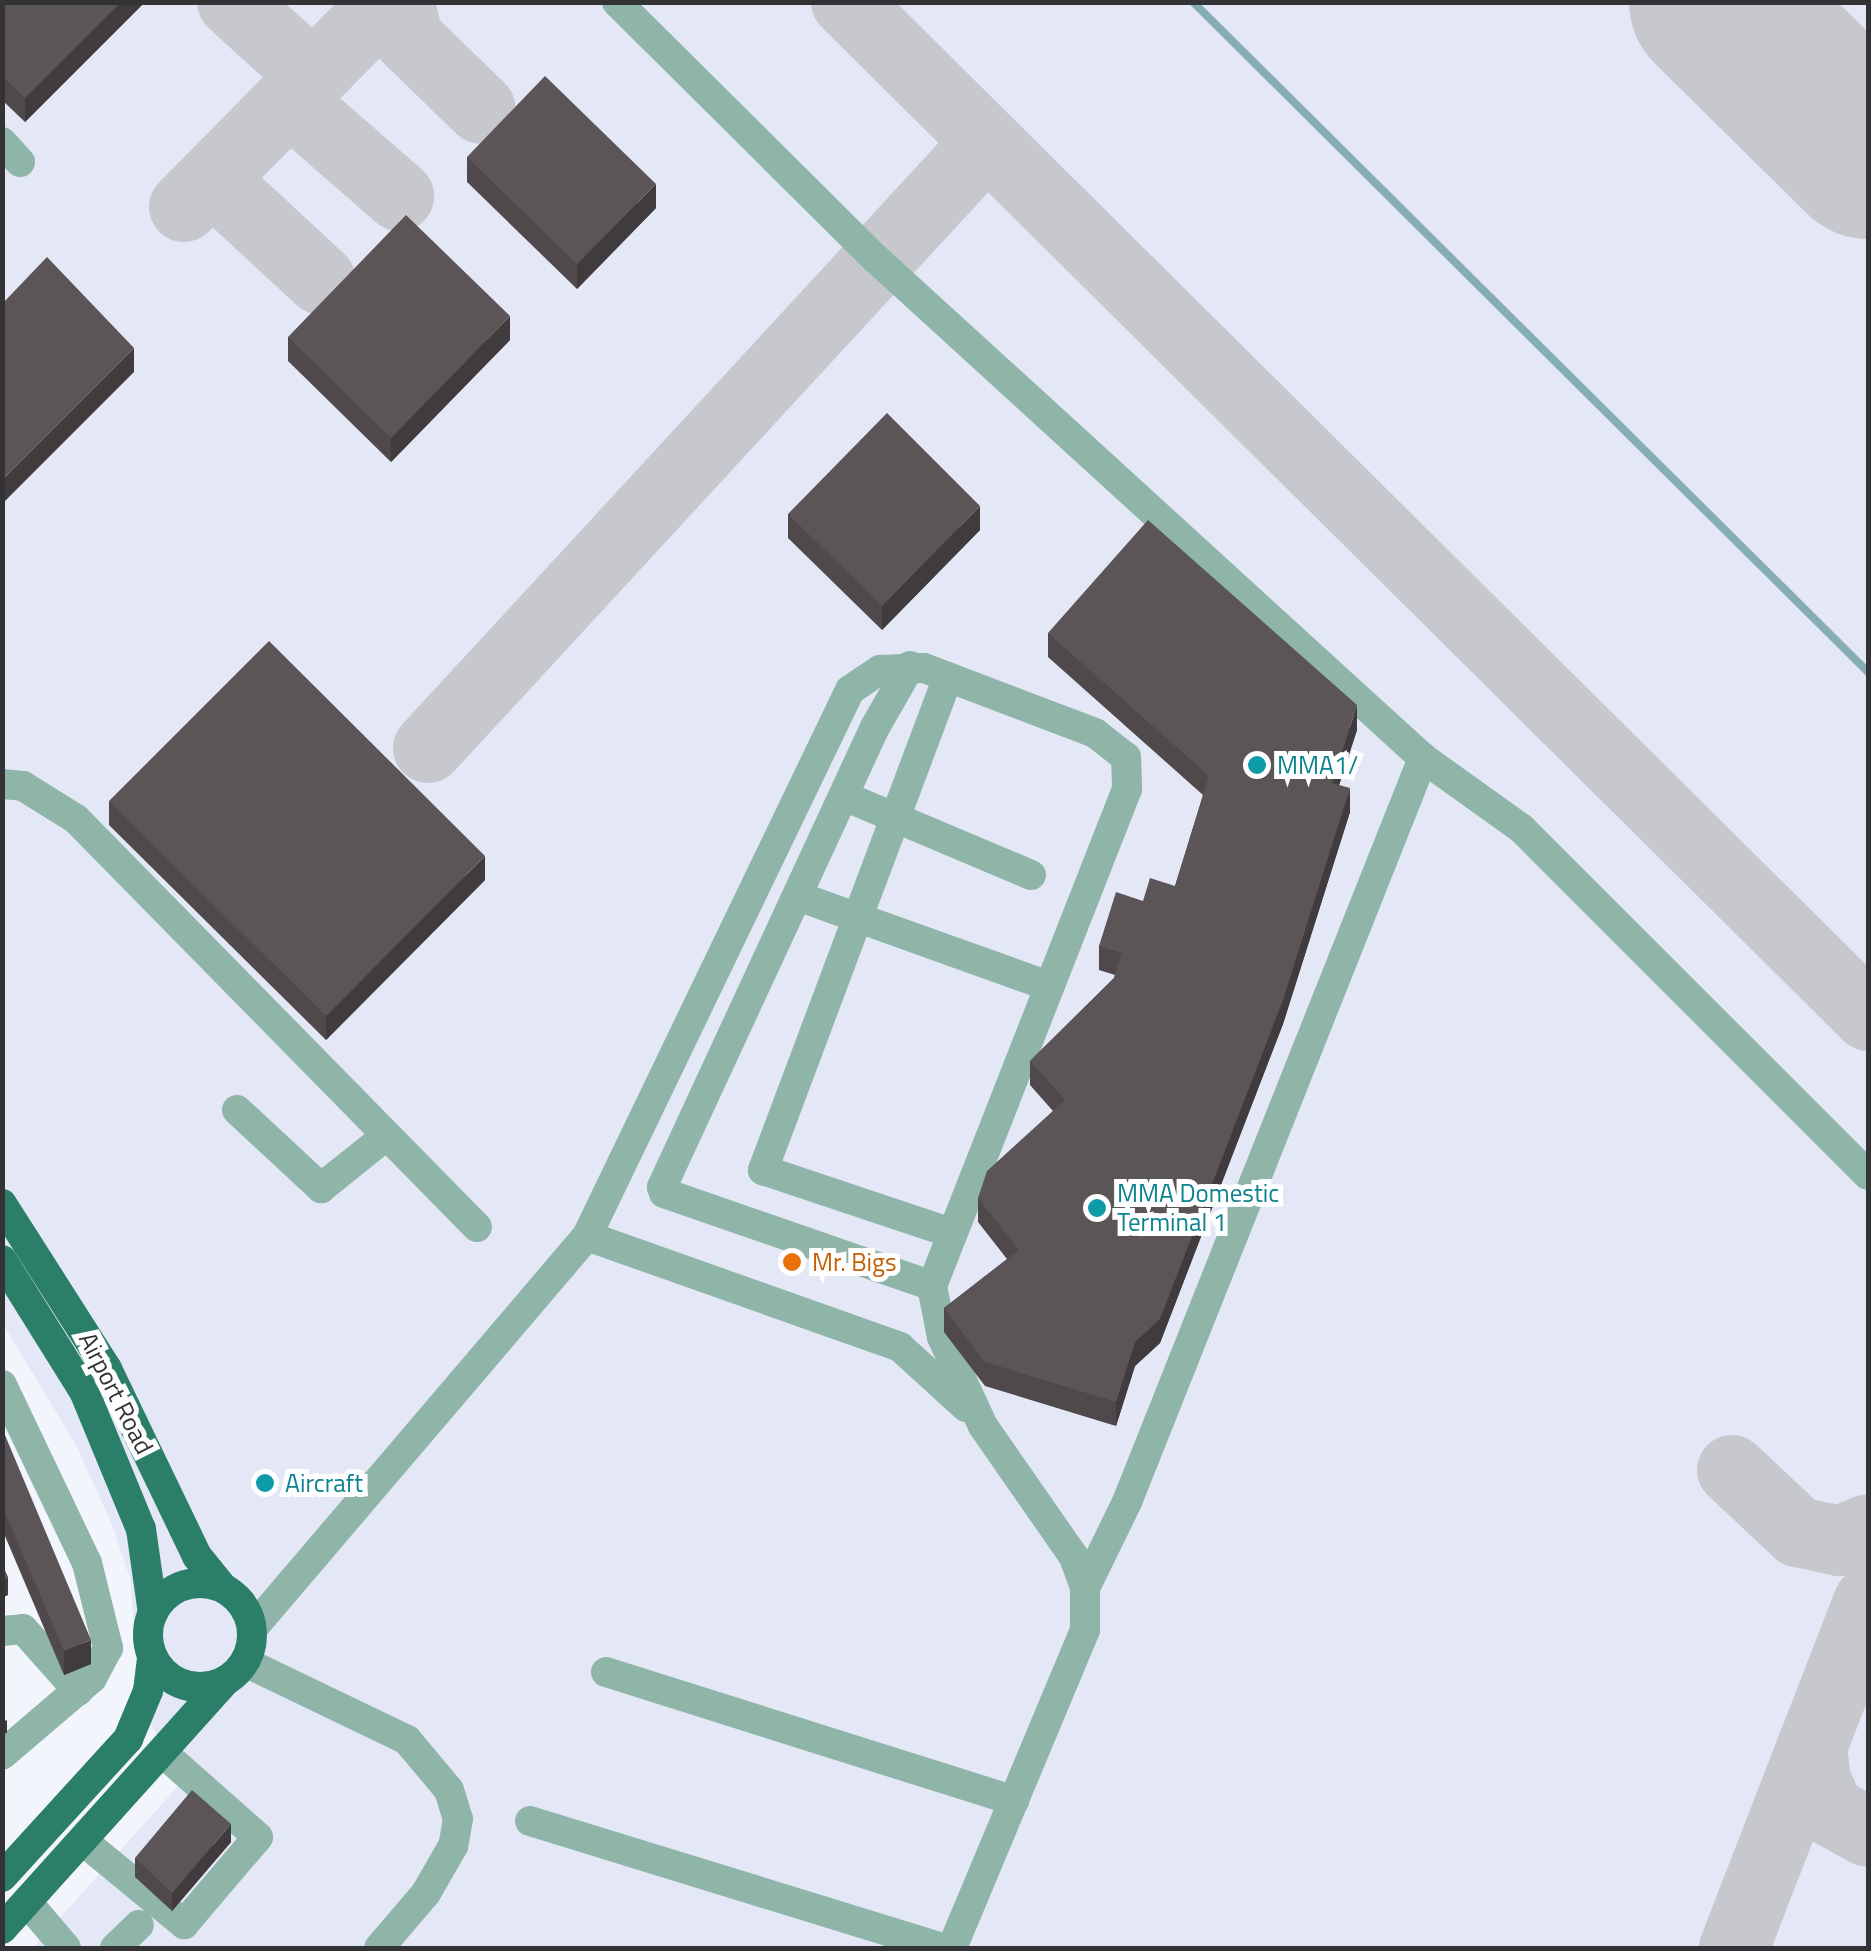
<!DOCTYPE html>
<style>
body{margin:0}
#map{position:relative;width:1871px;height:1951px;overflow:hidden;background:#f3f5fd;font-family:"Titillium Web",sans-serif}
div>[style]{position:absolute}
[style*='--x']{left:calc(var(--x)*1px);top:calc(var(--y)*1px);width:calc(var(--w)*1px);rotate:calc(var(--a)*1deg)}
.built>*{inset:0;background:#e4e7f6}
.stream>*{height:8px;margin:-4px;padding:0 4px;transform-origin:4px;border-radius:4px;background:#87adb4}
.taxiway>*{height:70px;margin:-35px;padding:0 35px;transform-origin:35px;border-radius:35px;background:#c6c8ce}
.runway>*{height:172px;margin:-86px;padding:0 86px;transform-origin:86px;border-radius:86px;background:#c6c8ce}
.minor>*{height:30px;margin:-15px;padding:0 15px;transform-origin:15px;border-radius:15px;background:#8eb5a8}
.major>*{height:30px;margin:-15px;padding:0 15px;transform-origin:15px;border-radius:15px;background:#2b7e68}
.major>.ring{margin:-15px;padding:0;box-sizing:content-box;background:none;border:30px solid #2b7e68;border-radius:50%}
.wall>*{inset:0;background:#4f494c}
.shaded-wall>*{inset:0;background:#403c3e}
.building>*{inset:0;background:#5c5558}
.dots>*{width:28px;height:28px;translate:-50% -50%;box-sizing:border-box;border:5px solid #fff;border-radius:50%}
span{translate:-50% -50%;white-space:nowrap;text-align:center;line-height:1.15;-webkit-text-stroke:10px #fff;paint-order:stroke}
.culture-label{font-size:25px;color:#0d838f}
.left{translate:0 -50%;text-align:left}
.food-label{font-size:25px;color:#c56008}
.street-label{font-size:25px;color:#333336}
.frame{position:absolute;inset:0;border:5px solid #333336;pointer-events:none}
</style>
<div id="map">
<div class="built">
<i style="clip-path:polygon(3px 3px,1868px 3px,1868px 1948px,33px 1948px,186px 1777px,132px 1698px,137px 1661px,130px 1578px,112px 1525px,76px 1445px,3px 1324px)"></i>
</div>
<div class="stream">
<i style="--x:1193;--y:2;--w:951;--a:44.79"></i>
</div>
<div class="taxiway">
<i style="--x:232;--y:2;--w:93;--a:42.4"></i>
<i style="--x:301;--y:65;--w:22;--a:3"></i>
<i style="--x:399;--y:2;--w:38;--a:75"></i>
<i style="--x:409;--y:39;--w:100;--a:44.2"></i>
<i style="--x:846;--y:2;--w:1440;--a:44.77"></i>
<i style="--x:1779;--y:65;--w:103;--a:30.3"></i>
<i style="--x:303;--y:87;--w:27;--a:86"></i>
<i style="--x:305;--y:114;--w:125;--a:41.1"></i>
<i style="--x:224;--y:166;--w:26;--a:86"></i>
<i style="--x:226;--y:192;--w:129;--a:42.8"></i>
<i style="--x:184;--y:207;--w:288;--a:-45.4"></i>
<i style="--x:428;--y:748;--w:824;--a:-47.31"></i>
<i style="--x:1732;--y:1470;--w:91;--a:43.2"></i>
<i style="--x:1798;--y:1532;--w:43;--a:12.1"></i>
<i style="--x:1840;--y:1541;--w:30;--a:-23"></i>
<i style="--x:1812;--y:1747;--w:34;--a:83"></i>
<i style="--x:1816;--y:1781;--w:33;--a:65"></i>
<i style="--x:1830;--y:1811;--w:43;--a:28.9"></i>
<i style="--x:1734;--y:1948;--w:371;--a:-68.8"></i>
</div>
<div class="runway">
<i style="--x:1715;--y:2;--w:215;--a:44.6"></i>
</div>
<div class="minor">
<i style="--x:617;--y:2;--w:363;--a:44.8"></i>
<i style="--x:875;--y:258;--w:742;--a:42.38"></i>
<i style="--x:1423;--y:758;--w:122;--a:35.6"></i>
<i style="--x:1522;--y:829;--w:489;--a:45"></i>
<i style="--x:2;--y:142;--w:27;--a:48"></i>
<i style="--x:910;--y:666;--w:70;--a:119.8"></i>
<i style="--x:875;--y:727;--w:507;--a:114.85"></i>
<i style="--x:662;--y:1187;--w:6;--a:72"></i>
<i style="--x:664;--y:1193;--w:284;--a:19.1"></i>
<i style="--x:948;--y:677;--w:527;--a:110.57"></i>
<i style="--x:763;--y:1170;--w:198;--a:18.5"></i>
<i style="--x:2;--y:784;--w:21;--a:5"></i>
<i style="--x:23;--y:786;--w:62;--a:31.9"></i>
<i style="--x:76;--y:819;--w:572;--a:45.5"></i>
<i style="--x:844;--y:796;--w:203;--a:22.9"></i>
<i style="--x:800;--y:897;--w:264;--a:19.7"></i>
<i style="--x:237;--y:1110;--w:115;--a:42.9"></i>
<i style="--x:321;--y:1188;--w:83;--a:-38.7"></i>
<i style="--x:587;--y:1236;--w:332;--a:19.5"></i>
<i style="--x:900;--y:1347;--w:89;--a:42.3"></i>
<i style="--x:2;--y:1385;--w:197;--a:64.5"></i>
<i style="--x:87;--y:1563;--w:88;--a:76.1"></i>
<i style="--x:108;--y:1648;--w:34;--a:118"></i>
<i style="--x:92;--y:1678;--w:118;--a:139.5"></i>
<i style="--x:1085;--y:1588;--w:96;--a:-64"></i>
<i style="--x:1127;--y:1502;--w:801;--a:-68.3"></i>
<i style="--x:252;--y:1629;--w:516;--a:-49.56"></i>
<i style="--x:587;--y:1236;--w:606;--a:-64.28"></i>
<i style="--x:850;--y:690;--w:36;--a:-34"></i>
<i style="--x:880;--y:670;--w:44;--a:-2.6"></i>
<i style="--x:924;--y:668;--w:183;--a:20.8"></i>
<i style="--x:1095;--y:733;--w:39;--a:38"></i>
<i style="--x:1126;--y:757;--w:32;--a:88"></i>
<i style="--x:1127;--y:789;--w:534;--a:111.42"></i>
<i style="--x:932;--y:1286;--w:52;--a:78.9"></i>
<i style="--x:942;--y:1337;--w:98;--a:65.3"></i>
<i style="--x:983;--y:1426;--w:160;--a:55.2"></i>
<i style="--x:1074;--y:1557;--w:33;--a:70"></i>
<i style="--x:1085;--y:1588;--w:42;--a:90"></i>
<i style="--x:1085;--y:1630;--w:345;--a:112.7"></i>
<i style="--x:2;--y:1631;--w:21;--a:-5"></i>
<i style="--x:23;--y:1629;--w:83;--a:48.4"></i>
<i style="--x:245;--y:1662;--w:180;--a:25.7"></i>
<i style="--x:407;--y:1740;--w:65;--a:50"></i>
<i style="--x:449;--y:1790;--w:30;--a:73"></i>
<i style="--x:458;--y:1819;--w:27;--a:100"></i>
<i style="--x:453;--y:1846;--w:54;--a:119.9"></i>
<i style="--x:426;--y:1893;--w:72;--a:130.5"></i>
<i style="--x:606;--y:1672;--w:428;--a:17.5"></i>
<i style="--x:530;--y:1821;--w:431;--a:17.1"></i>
<i style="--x:83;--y:1841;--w:131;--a:39.4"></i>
<i style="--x:184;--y:1924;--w:114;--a:-49.6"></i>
<i style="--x:258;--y:1837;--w:128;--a:-138.5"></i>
<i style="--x:27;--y:1902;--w:60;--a:49.7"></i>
<i style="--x:115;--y:1948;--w:33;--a:-44"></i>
</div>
<div class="major">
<i style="--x:2;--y:1204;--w:196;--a:57.5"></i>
<i style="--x:107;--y:1369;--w:208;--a:64.3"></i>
<i style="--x:197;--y:1556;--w:38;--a:51"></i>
<i style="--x:2;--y:1260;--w:155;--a:58"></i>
<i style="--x:84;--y:1391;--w:149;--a:67.6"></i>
<i style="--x:141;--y:1529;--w:85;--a:81.9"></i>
<i class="ring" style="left:148px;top:1583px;width:74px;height:74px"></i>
<i style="--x:2;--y:1877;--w:187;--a:-47.6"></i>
<i style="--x:128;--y:1739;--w:52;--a:-67.4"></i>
<i style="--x:148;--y:1691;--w:35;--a:-83"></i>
<i style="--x:2;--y:1929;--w:335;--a:-48"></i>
</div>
<div class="wall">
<i style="clip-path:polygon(2px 2px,145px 2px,25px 122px,2px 100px)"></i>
<i style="clip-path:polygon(467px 157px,656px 208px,577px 289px,467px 182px)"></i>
<i style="clip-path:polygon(288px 337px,510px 340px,391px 462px,288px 361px)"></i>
<i style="clip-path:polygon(788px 514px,980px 530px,882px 630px,788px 538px)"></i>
<i style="clip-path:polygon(1048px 633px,1357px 730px,1339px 785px,1350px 812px,1283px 1024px,1160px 1343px,1135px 1366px,1116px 1426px,985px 1386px,944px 1332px,944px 1308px,1007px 1259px,978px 1222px,978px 1198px,1053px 1111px,1030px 1085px,1030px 1061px,1114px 978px,1115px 975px,1099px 970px,1099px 946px,1143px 901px,1175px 886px,1203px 795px,1048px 657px)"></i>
<i style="clip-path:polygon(109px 801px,485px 880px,326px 1040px,109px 825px)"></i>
<i style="clip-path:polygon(2px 1428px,91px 1664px,64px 1675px,2px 1529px)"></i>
<i style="clip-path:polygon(231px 1842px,172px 1911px,135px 1877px,135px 1858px)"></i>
</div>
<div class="shaded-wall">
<i style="clip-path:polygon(121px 2px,145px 2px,25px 122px,25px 98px)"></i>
<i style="clip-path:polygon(656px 184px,656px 208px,577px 289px,577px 264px)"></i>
<i style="clip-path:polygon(510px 316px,510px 340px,391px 462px,391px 438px)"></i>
<i style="clip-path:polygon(134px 348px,134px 372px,2px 504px,2px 480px)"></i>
<i style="clip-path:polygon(980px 506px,980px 530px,882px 630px,882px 606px)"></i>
<i style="clip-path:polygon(1357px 705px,1357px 730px,1332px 807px,1332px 783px)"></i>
<i style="clip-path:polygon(1350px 788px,1350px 812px,1283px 1024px,1160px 1343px,1135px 1366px,1116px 1426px,1116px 1402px,1135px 1342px)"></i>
<i style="clip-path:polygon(485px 856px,485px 880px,326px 1040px,326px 1016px)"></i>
<i style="clip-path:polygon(8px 1577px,8px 1595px,2px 1598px,2px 1580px)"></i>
<i style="clip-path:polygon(91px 1640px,91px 1664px,64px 1675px,64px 1651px)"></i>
<i style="clip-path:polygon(7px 1720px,7px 1733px,2px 1734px,2px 1722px)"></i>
<i style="clip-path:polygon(231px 1824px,231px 1842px,172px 1911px,172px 1893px)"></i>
</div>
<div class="building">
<i style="clip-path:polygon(2px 2px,121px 2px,25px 98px,2px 76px)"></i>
<i style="clip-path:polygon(545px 76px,656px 184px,577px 264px,467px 157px)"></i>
<i style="clip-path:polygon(406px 215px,510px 316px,391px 438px,288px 337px)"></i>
<i style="clip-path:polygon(47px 257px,134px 348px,2px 480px,2px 304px)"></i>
<i style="clip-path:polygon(887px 413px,980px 506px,882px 606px,788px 514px)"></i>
<i style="clip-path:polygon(1148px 520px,1357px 705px,1332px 783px,1350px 788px,1283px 1000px,1160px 1319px,1135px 1342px,1116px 1402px,985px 1362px,944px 1308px,1019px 1250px,978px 1198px,987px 1171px,1065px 1100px,1030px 1061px,1114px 978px,1122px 953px,1099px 946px,1116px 892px,1143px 901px,1150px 878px,1175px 886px,1209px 776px,1048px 633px)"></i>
<i style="clip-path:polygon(269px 641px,485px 856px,326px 1016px,109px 801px)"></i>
<i style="clip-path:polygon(2px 1428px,91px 1640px,64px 1651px,2px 1505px)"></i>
<i style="clip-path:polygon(2px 1564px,8px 1577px,2px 1580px)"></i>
<i style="clip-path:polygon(192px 1790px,231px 1824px,172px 1893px,135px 1858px)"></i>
</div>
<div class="dots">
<i style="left:1257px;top:765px;background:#0f9aa8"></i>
<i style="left:1097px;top:1208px;background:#0f9aa8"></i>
<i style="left:792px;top:1262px;background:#e8710a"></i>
<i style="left:265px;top:1483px;background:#0f9aa8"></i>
</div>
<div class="culture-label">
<span class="left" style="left:1277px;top:765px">MMA1/</span>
<span class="left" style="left:1117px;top:1208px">MMA Domestic<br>Terminal 1</span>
<span class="left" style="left:285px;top:1483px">Aircraft</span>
</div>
<div class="food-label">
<span class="left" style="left:812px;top:1262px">Mr. Bigs</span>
</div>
<div class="street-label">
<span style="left:116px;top:1393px;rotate:63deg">Airport Road</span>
</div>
<div class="frame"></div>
</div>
